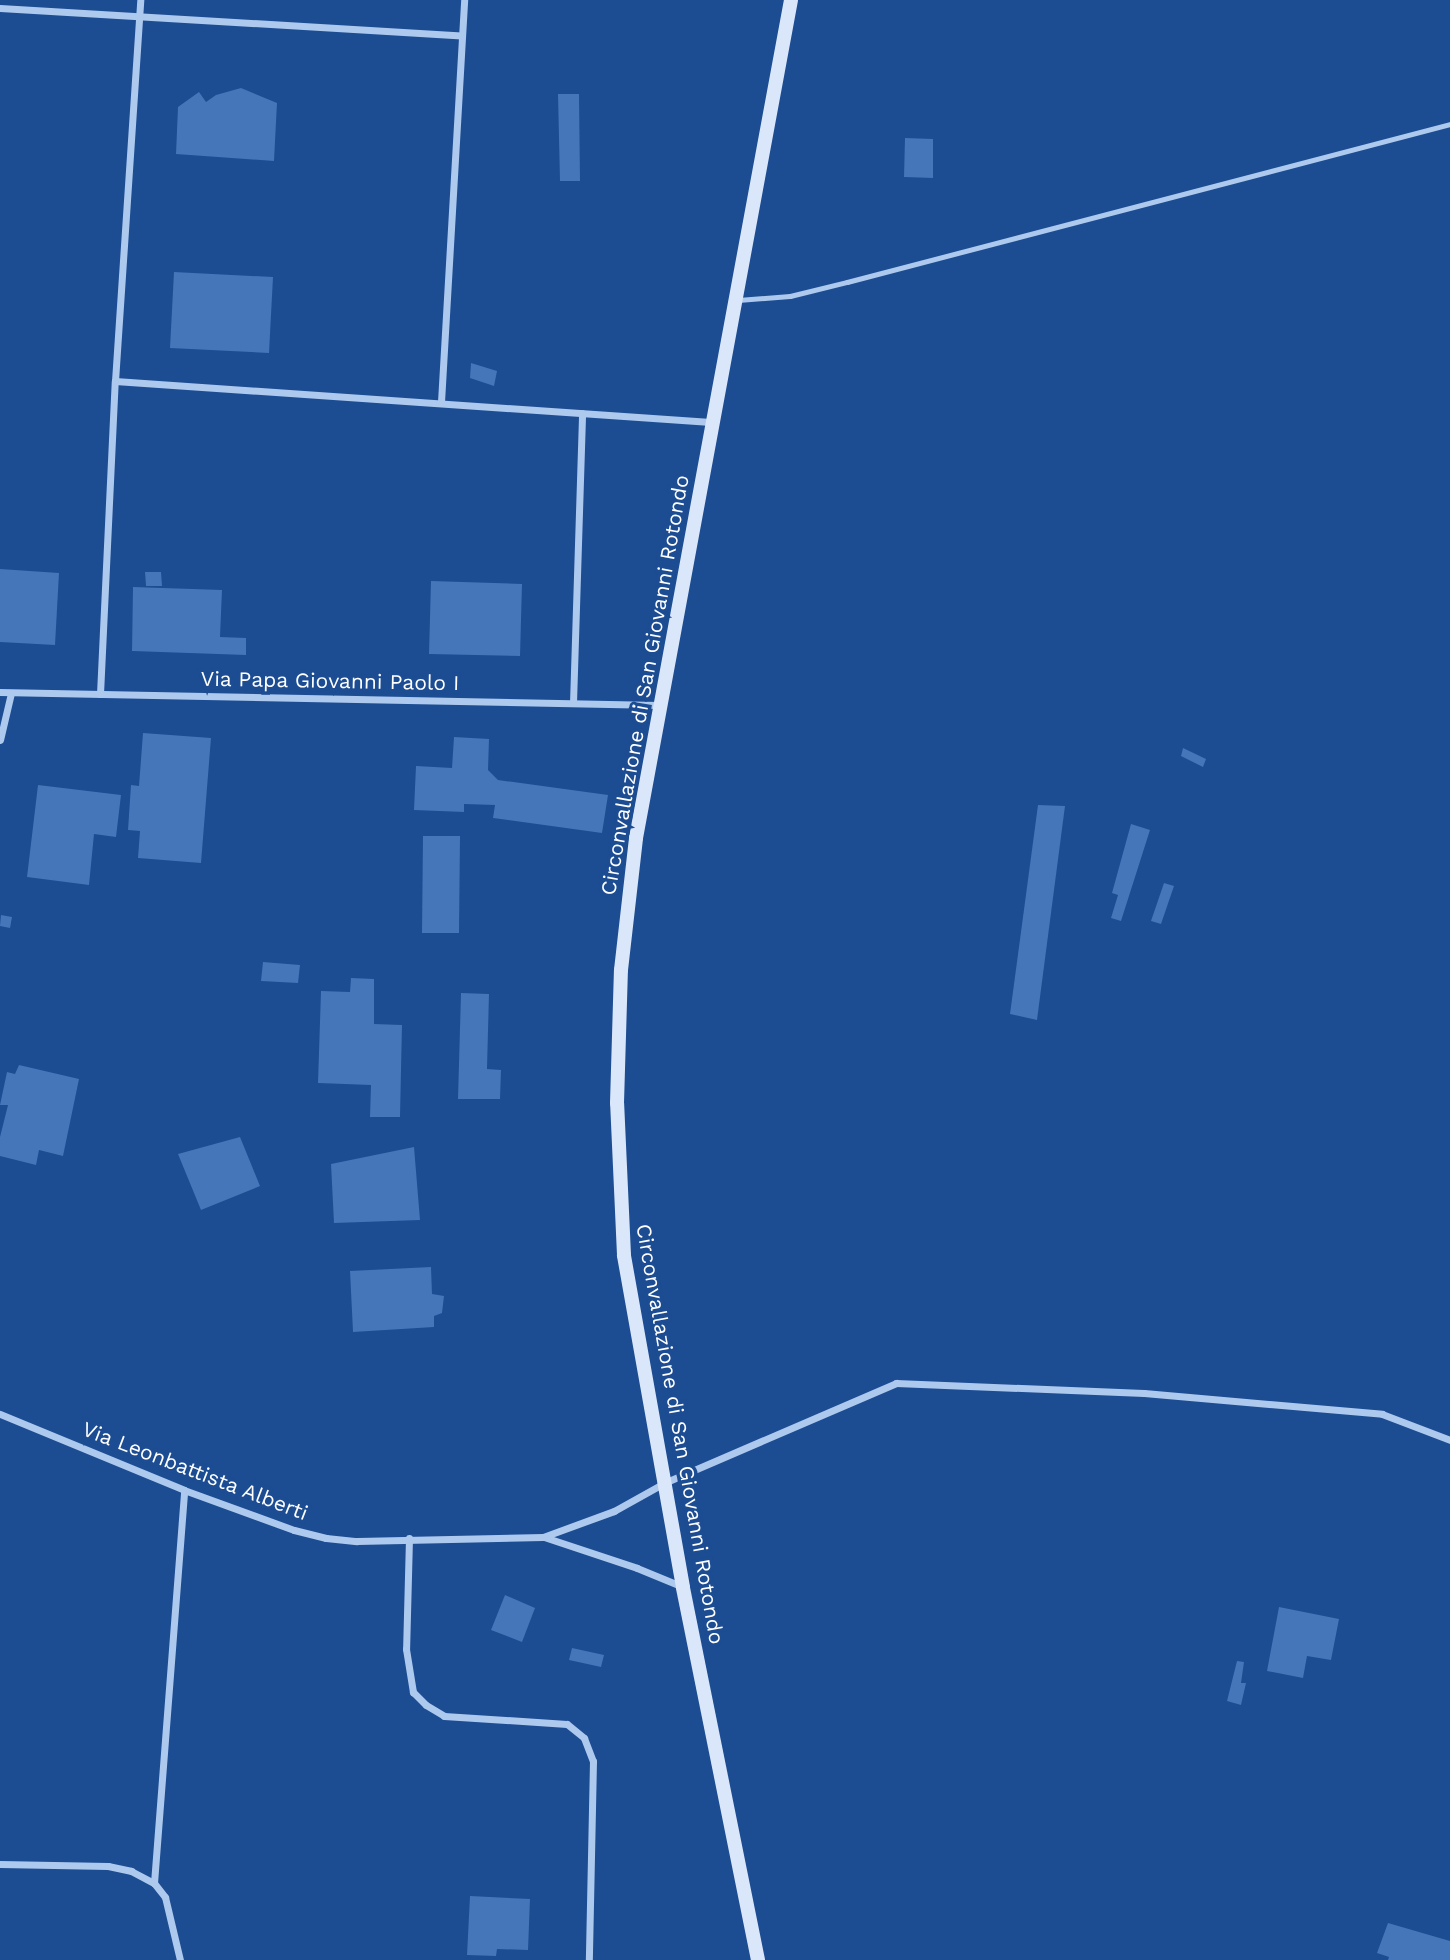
<!DOCTYPE html>
<style>
body{margin:0}
#map{position:relative;width:1450px;height:1960px;overflow:hidden;background:#1c4c92;font-family:"Work Sans",sans-serif}
div>[style]{position:absolute}
[style*='--x']{left:calc(var(--x)*1px);top:calc(var(--y)*1px);width:calc(var(--w)*1px);rotate:calc(var(--a)*1deg)}
.building>*{inset:0;background:#4476b9}
.service>*{height:5px;margin:-2.5px;padding:0 2.5px;transform-origin:2.5px;border-radius:2.5px;background:#adc9ee}
.minor>*{height:7px;margin:-3.5px;padding:0 3.5px;transform-origin:3.5px;border-radius:3.5px;background:#adc9ee}
.secondary>*{height:14px;margin:-7px;padding:0 7px;transform-origin:7px;border-radius:7px;background:#dae7fa}
span{translate:-50% -50%;white-space:nowrap;text-align:center;line-height:1.15;-webkit-text-stroke:7px #1c4c92;paint-order:stroke}
.street-label{font-size:21px;color:#fff}
</style>
<div id="map">
<div class="building">
<i style="clip-path:polygon(241px 88px,277px 103px,274px 161px,176px 154px,178px 107px,199px 92px,206px 102px,216px 95px)"></i>
<i style="clip-path:polygon(558px 94px,579px 94px,580px 181px,560px 181px)"></i>
<i style="clip-path:polygon(905px 138px,933px 139px,933px 178px,904px 177px)"></i>
<i style="clip-path:polygon(174px 272px,273px 277px,269px 353px,170px 348px)"></i>
<i style="clip-path:polygon(471px 363px,497px 371px,494px 386px,470px 378px)"></i>
<i style="clip-path:polygon(0 569px,59px 573px,55px 645px,0 642px)"></i>
<i style="clip-path:polygon(145px 572px,161px 572px,162px 586px,146px 586px)"></i>
<i style="clip-path:polygon(431px 581px,522px 584px,520px 656px,429px 654px)"></i>
<i style="clip-path:polygon(133px 587px,222px 590px,220px 637px,246px 638px,246px 655px,132px 651px)"></i>
<i style="clip-path:polygon(143px 733px,211px 738px,201px 863px,138px 858px,140px 831px,128px 830px,131px 785px,139px 786px)"></i>
<i style="clip-path:polygon(454px 737px,489px 739px,488px 770px,498px 780px,608px 795px,602px 833px,493px 818px,495px 805px,464px 804px,464px 812px,414px 810px,416px 766px,452px 768px)"></i>
<i style="clip-path:polygon(1183px 748px,1206px 759px,1203px 767px,1181px 756px)"></i>
<i style="clip-path:polygon(38px 785px,121px 795px,116px 837px,94px 834px,89px 885px,27px 877px)"></i>
<i style="clip-path:polygon(1038px 805px,1065px 806px,1037px 1020px,1010px 1014px)"></i>
<i style="clip-path:polygon(1131px 824px,1150px 830px,1121px 921px,1111px 918px,1118px 895px,1112px 893px)"></i>
<i style="clip-path:polygon(423px 836px,460px 836px,459px 933px,422px 933px)"></i>
<i style="clip-path:polygon(1164px 883px,1174px 886px,1161px 924px,1151px 921px)"></i>
<i style="clip-path:polygon(1px 915px,12px 917px,10px 928px,0 926px)"></i>
<i style="clip-path:polygon(263px 962px,300px 965px,298px 983px,261px 981px)"></i>
<i style="clip-path:polygon(351px 978px,374px 979px,374px 1024px,402px 1025px,400px 1117px,370px 1117px,371px 1085px,318px 1083px,321px 991px,350px 992px)"></i>
<i style="clip-path:polygon(461px 993px,489px 994px,487px 1069px,501px 1070px,500px 1099px,458px 1099px)"></i>
<i style="clip-path:polygon(19px 1065px,79px 1079px,63px 1156px,39px 1150px,36px 1165px,0 1156px,0 1137px,8px 1105px,0 1105px,7px 1072px,15px 1074px)"></i>
<i style="clip-path:polygon(240px 1137px,260px 1186px,201px 1210px,178px 1154px)"></i>
<i style="clip-path:polygon(414px 1147px,420px 1220px,334px 1223px,331px 1164px)"></i>
<i style="clip-path:polygon(431px 1267px,432px 1294px,444px 1296px,442px 1313px,434px 1316px,434px 1327px,353px 1332px,350px 1271px)"></i>
<i style="clip-path:polygon(505px 1595px,535px 1608px,522px 1642px,491px 1630px)"></i>
<i style="clip-path:polygon(1279px 1607px,1339px 1619px,1331px 1660px,1307px 1656px,1303px 1678px,1267px 1671px)"></i>
<i style="clip-path:polygon(572px 1648px,604px 1655px,601px 1667px,569px 1660px)"></i>
<i style="clip-path:polygon(1237px 1661px,1244px 1662px,1241px 1683px,1246px 1683px,1241px 1705px,1227px 1701px)"></i>
<i style="clip-path:polygon(470px 1896px,530px 1899px,528px 1950px,497px 1949px,496px 1956px,467px 1955px)"></i>
<i style="clip-path:polygon(1388px 1923px,1450px 1941px,1450px 1960px,1388px 1960px,1389px 1957px,1377px 1953px)"></i>
</div>
<div class="service">
<i style="--x:738;--y:300;--w:52;--a:-4.4"></i>
<i style="--x:790;--y:296;--w:59;--a:-13.8"></i>
<i style="--x:847;--y:282;--w:623;--a:-14.68"></i>
</div>
<div class="minor">
<i style="--x:0;--y:8;--w:462;--a:3.4"></i>
<i style="--x:115;--y:381;--w:382;--a:-86.2"></i>
<i style="--x:441;--y:402;--w:403;--a:-86.7"></i>
<i style="--x:0;--y:692;--w:659;--a:1.13"></i>
<i style="--x:100;--y:694;--w:313;--a:-87.3"></i>
<i style="--x:115;--y:381;--w:597;--a:3.94"></i>
<i style="--x:573;--y:703;--w:290;--a:-88.2"></i>
<i style="--x:0;--y:740;--w:48;--a:-76.8"></i>
<i style="--x:0;--y:1414;--w:199;--a:22.4"></i>
<i style="--x:184;--y:1490;--w:117;--a:20"></i>
<i style="--x:294;--y:1530;--w:33;--a:14"></i>
<i style="--x:326;--y:1538;--w:31;--a:6"></i>
<i style="--x:357;--y:1541;--w:186;--a:-1.2"></i>
<i style="--x:543;--y:1537;--w:76;--a:-20.1"></i>
<i style="--x:614;--y:1511;--w:57;--a:-29.2"></i>
<i style="--x:664;--y:1483;--w:253;--a:-23.3"></i>
<i style="--x:896;--y:1383;--w:248;--a:2.3"></i>
<i style="--x:1144;--y:1393;--w:239;--a:5"></i>
<i style="--x:1382;--y:1414;--w:73;--a:20.9"></i>
<i style="--x:544;--y:1537;--w:98;--a:18.4"></i>
<i style="--x:637;--y:1568;--w:50;--a:22.4"></i>
<i style="--x:409;--y:1538;--w:111;--a:91.5"></i>
<i style="--x:406;--y:1649;--w:44;--a:80.8"></i>
<i style="--x:413;--y:1692;--w:18;--a:45"></i>
<i style="--x:426;--y:1705;--w:21;--a:31"></i>
<i style="--x:444;--y:1716;--w:123;--a:3.7"></i>
<i style="--x:567;--y:1724;--w:22;--a:39"></i>
<i style="--x:584;--y:1738;--w:25;--a:69"></i>
<i style="--x:593;--y:1761;--w:199;--a:91.2"></i>
<i style="--x:0;--y:1864;--w:108;--a:1.1"></i>
<i style="--x:108;--y:1866;--w:24;--a:12"></i>
<i style="--x:131;--y:1871;--w:26;--a:28"></i>
<i style="--x:154;--y:1883;--w:18;--a:52"></i>
<i style="--x:165;--y:1897;--w:65;--a:76.6"></i>
<i style="--x:154;--y:1883;--w:394;--a:-85.6"></i>
</div>
<div class="secondary">
<i style="--x:758;--y:1960;--w:380;--a:-101.4"></i>
<i style="--x:683;--y:1587;--w:337;--a:-100.1"></i>
<i style="--x:624;--y:1255;--w:152;--a:-92.6"></i>
<i style="--x:617;--y:1103;--w:133;--a:-88.3"></i>
<i style="--x:621;--y:970;--w:133;--a:-83.5"></i>
<i style="--x:636;--y:838;--w:852;--a:-79.52"></i>
</div>
<div class="street-label">
<span style="left:330px;top:681px;rotate:1deg">Via Papa Giovanni Paolo I</span>
<span style="left:645px;top:685px;rotate:-80deg">Circonvallazione di San Giovanni Rotondo</span>
<span style="left:680px;top:1434px;rotate:80deg">Circonvallazione di San Giovanni Rotondo</span>
<span style="left:195px;top:1471px;rotate:21deg">Via Leonbattista Alberti</span>
</div>
</div>
